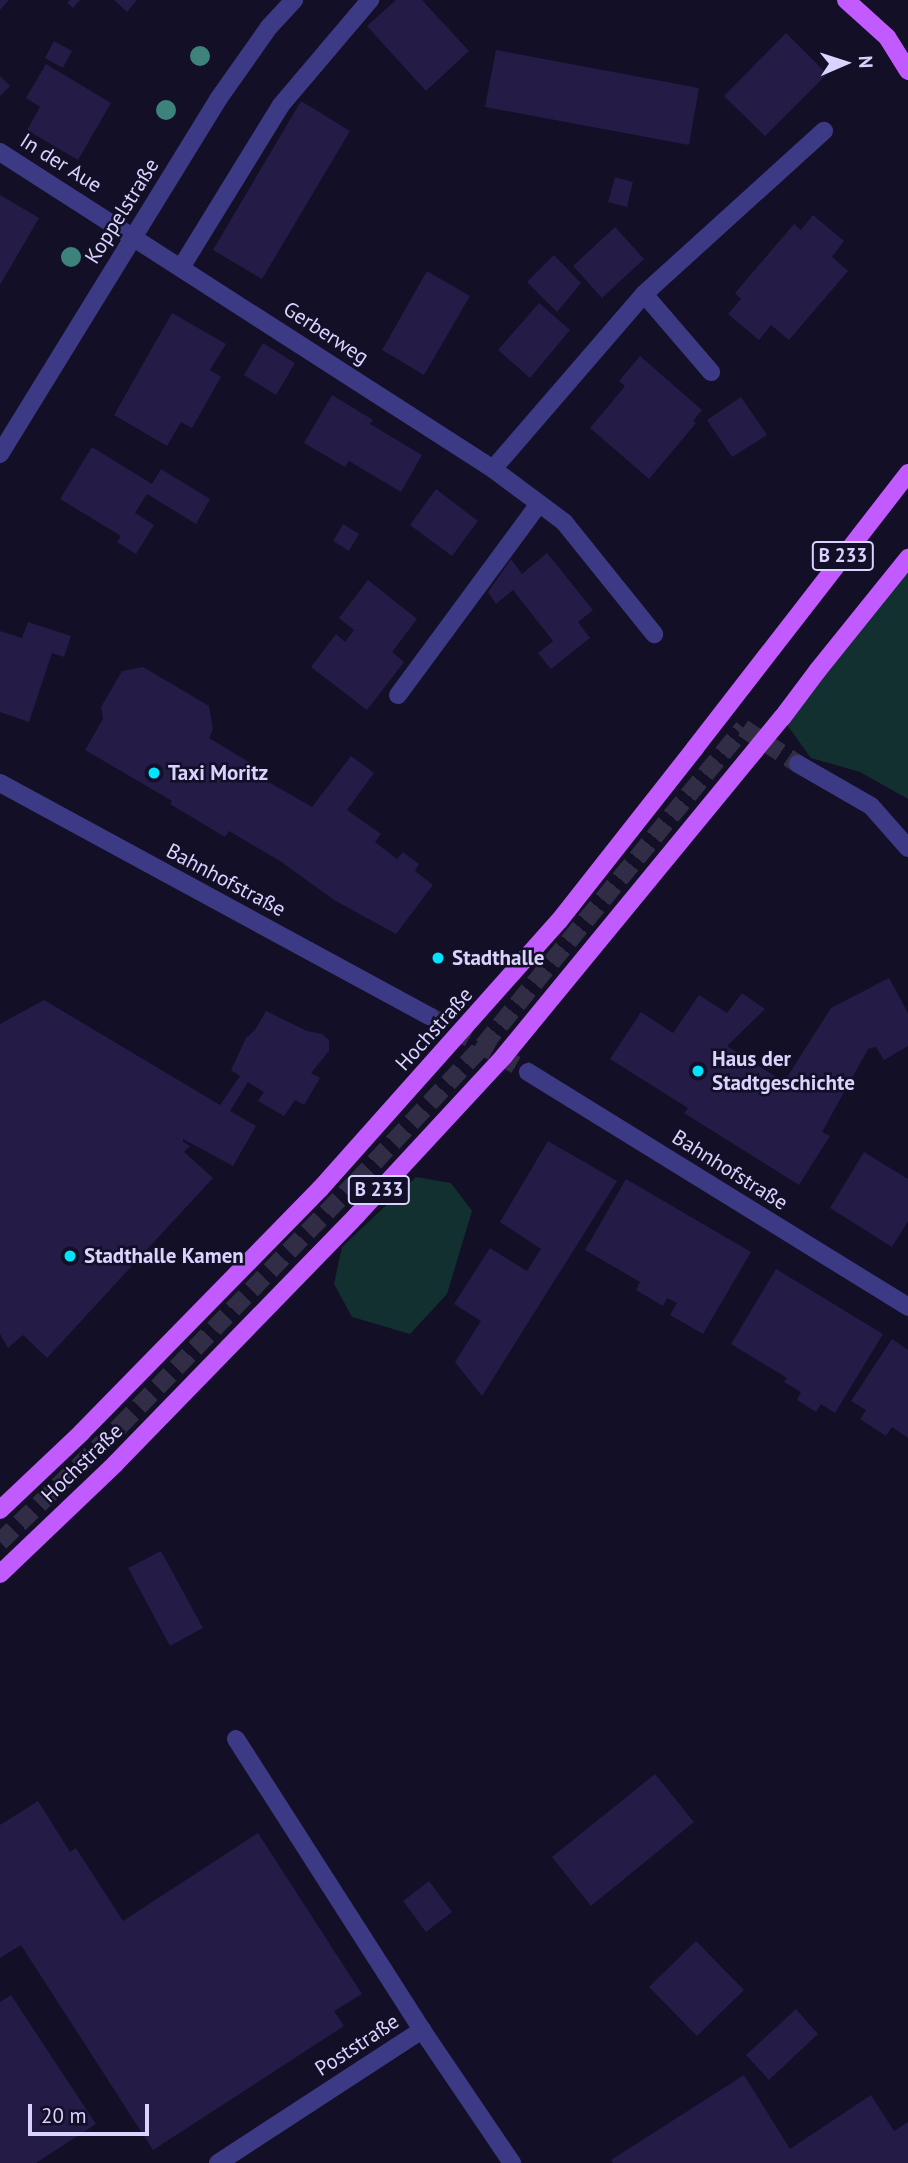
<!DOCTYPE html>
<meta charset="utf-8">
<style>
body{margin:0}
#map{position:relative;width:908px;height:2163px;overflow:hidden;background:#130f26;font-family:"PT Sans",sans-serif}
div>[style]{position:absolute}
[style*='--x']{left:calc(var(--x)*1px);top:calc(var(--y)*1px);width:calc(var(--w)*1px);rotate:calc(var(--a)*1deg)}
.green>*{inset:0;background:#12302f}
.building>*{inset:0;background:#241b47}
.minor-tunnel>*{height:18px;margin-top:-9px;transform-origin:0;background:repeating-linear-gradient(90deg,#312d47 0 18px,transparent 0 27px)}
.minor>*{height:18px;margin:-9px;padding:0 9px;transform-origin:9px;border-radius:9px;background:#3d3a85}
.major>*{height:18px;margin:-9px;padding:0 9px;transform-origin:9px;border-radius:9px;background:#c25bff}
.major-bridge>*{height:18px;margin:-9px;padding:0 9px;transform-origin:9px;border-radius:9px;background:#c25bff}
.trees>*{width:20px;height:20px;margin:-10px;border-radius:50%;background:#3d827b}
.dots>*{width:19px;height:19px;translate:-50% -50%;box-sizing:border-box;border:4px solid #130f26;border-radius:50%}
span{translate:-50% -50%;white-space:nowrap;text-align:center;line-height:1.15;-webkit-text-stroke:5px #130f26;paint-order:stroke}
.shield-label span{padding:2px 5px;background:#130f26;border:2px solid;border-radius:5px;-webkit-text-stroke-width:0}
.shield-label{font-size:19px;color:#d9d4ff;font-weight:700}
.street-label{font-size:21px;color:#d9d4ff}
.poi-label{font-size:21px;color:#d9d4ff;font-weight:700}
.left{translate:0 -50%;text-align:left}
.north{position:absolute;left:810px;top:28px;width:70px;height:70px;-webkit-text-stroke:5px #130f26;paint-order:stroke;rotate:87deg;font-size:19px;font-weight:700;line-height:28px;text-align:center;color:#d9d4ff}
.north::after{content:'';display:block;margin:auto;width:24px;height:32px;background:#d9d4ff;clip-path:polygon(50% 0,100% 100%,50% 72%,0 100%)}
.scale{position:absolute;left:28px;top:2104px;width:121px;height:32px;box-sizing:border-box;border:4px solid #d9d4ff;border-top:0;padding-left:9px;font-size:21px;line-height:24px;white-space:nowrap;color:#d9d4ff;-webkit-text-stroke:5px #130f26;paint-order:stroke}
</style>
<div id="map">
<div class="green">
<i style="clip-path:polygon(908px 558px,908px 799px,860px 772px,811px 758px,782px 718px)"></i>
<i style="clip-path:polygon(416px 1177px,451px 1183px,472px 1211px,447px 1294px,410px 1334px,352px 1317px,334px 1284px,342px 1247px)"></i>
</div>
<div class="building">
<i style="clip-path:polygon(0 0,9px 0,0 10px)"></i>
<i style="clip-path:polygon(70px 0,80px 0,73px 8px,67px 3px)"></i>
<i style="clip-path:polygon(114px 0,137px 0,127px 12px)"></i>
<i style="clip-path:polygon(396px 0,422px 0,469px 51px,426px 91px,367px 26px)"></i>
<i style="clip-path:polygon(786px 33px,827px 74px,765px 136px,724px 96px)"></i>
<i style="clip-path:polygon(54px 41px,72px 51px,63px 68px,45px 58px)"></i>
<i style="clip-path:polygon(496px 50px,699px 88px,689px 145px,485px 107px)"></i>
<i style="clip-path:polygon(46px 64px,111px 103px,78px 160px,27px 130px,40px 107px,26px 98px)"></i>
<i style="clip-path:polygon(0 76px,10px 86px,0 96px)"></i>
<i style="clip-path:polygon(301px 101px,350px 131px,262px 279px,213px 250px)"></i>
<i style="clip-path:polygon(615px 177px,633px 182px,627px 207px,608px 202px)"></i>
<i style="clip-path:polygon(0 195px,39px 218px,0 285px)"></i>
<i style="clip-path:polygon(813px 215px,844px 241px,832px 257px,848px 271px,789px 340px,771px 325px,759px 340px,728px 314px,741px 299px,735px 293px,794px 224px,801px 230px)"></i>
<i style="clip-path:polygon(615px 227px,644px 259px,602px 298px,573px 266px)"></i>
<i style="clip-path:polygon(554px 255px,581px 283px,557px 312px,527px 282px)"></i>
<i style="clip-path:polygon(427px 271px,470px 296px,424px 375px,382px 350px)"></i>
<i style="clip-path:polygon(539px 303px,570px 330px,530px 378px,498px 350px)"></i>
<i style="clip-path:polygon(172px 313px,226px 344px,210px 370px,221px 377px,192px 428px,181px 422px,167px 446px,114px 415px)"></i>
<i style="clip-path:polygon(263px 343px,295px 363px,276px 395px,244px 375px)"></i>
<i style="clip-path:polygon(640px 356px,702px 410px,693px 421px,696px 423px,649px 479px,590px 428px,625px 386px,619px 381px)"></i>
<i style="clip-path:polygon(332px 395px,373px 420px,370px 424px,422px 455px,401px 492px,349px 461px,345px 467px,304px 443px)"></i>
<i style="clip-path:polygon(741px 397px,767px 435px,732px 457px,707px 420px)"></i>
<i style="clip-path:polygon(92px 447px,152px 484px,161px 469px,210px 499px,196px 524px,147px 494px,135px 513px,154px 525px,136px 554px,117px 542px,121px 536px,60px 499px)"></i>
<i style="clip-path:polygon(436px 489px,478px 521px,452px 556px,410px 525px)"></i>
<i style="clip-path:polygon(343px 524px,359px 534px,349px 551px,333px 541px)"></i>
<i style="clip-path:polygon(547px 553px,593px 610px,578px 622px,590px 638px,551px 669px,538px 653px,553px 641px,513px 590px,496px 604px,488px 592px,511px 559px,522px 574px)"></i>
<i style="clip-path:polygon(368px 580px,417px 619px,392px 652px,404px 662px,367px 710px,311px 667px,336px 634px,345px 642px,354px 630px,339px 618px)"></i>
<i style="clip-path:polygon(28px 622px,71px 636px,64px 657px,52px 653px,29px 722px,0 712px,0 631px,22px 638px)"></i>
<i style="clip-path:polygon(143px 667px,209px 706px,213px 729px,209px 738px,264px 771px,260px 777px,312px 807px,351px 756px,374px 773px,347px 810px,381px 834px,375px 842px,397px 859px,403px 852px,419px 864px,415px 871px,433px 885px,396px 934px,334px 900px,280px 861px,229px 831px,225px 837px,170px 804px,172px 801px,85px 750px,103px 719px,101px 707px,122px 671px)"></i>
<i style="clip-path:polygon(889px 978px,908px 1013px,908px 1046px,884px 1060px,876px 1047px,868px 1049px,822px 1132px,830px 1136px,799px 1185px,684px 1113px,688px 1108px,610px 1059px,641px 1012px,673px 1033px,699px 995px,727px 1013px,742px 993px,765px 1009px,727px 1046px,784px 1082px,831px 1008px)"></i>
<i style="clip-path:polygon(44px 1000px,220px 1105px,240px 1076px,231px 1070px,246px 1038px,255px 1030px,266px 1011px,307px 1031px,322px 1034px,329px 1040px,329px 1051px,311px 1073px,320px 1078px,304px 1105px,295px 1100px,284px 1116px,258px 1101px,264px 1092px,248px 1082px,230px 1111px,256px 1126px,233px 1166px,183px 1139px,183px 1142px,190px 1146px,184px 1152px,213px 1178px,47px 1358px,23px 1335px,8px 1348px,0 1334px,0 1024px)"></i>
<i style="clip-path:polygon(548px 1141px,617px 1181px,482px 1396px,455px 1362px,481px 1321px,454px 1304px,490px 1248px,527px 1271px,541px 1249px,500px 1222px)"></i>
<i style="clip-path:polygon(864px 1152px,908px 1179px,908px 1221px,892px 1247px,830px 1208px)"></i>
<i style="clip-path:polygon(626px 1179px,751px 1252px,703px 1334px,670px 1315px,677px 1303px,667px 1298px,663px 1306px,636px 1290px,640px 1282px,585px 1250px)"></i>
<i style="clip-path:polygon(776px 1269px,883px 1334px,835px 1413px,821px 1404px,816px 1412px,797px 1400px,801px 1392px,784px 1382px,787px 1378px,731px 1344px)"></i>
<i style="clip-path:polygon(892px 1339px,908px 1350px,908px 1438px,892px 1427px,886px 1436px,860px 1419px,866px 1410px,851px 1401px)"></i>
<i style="clip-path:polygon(161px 1551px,203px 1628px,170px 1646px,128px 1568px)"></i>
<i style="clip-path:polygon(655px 1774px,694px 1822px,591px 1906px,552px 1857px)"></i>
<i style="clip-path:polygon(38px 1801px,70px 1852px,76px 1848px,123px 1921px,258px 1833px,362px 1994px,334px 2011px,344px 2026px,153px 2150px,21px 1945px,0 1958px,0 1825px)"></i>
<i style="clip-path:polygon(429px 1881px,452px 1912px,426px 1932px,403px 1901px)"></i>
<i style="clip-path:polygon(696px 1941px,744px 1990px,697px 2036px,649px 1987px)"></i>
<i style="clip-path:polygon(11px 1995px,96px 2124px,36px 2163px,0 2163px,0 2002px)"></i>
<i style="clip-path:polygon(796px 2009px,818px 2034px,769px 2080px,746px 2055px)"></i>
<i style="clip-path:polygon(744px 2075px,790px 2149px,871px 2095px,894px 2131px,908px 2122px,908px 2163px,613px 2163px,611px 2160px)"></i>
</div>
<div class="minor-tunnel">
<i style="--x:430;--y:1016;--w:113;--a:29.7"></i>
<i style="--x:0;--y:1542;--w:167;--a:-44"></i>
<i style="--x:120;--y:1426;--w:339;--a:-46"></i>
<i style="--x:356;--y:1182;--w:186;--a:-47"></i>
<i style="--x:483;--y:1046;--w:411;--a:-50.7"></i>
<i style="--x:743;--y:728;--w:66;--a:33.2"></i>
</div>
<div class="minor">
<i style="--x:0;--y:152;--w:586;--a:32.74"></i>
<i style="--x:493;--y:469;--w:89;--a:36.7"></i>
<i style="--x:564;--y:522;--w:144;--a:51.2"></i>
<i style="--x:182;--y:266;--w:189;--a:-58.4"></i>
<i style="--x:281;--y:105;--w:138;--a:-49.7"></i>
<i style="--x:644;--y:294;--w:103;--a:49.3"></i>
<i style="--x:0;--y:454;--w:418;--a:-58.4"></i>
<i style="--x:219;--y:98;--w:87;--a:-54.8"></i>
<i style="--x:269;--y:27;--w:37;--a:-47"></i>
<i style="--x:493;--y:469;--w:231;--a:-49.2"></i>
<i style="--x:644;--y:294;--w:243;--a:-42.2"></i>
<i style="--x:398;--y:695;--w:237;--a:-53.6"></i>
<i style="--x:798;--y:764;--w:84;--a:29.9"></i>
<i style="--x:871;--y:806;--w:56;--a:48.6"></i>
<i style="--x:0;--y:783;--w:489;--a:28.5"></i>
<i style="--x:528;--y:1072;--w:447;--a:31.7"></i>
<i style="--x:236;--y:1739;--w:345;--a:57.4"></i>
<i style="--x:218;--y:2163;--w:244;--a:-33.1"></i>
<i style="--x:422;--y:2030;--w:161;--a:55.9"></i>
</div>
<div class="major">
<i style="--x:846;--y:0;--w:55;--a:42.1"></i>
<i style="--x:887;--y:37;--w:40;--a:58"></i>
<i style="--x:818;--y:670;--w:144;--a:-51.2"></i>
<i style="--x:695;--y:748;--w:348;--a:-52.2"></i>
</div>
<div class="major-bridge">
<i style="--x:0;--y:1510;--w:112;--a:-43.5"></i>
<i style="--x:81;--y:1433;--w:342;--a:-45.6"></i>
<i style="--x:320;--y:1189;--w:359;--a:-48.3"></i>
<i style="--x:559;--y:921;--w:220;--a:-51.8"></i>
<i style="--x:0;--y:1574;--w:159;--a:-43.7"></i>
<i style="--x:115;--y:1464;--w:347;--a:-45.8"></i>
<i style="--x:357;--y:1215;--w:217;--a:-47.2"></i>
<i style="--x:504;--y:1056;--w:438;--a:-50.6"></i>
<i style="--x:782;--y:718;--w:60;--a:-53.1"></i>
</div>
<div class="trees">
<i style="left:200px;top:56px"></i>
<i style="left:166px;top:110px"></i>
<i style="left:71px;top:257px"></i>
</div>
<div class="dots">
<i style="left:154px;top:773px;background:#00e5ff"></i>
<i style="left:438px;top:958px;background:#00e5ff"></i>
<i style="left:698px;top:1071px;background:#00e5ff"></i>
<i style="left:70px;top:1256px;background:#00e5ff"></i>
</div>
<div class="shield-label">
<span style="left:843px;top:556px">B 233</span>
<span style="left:379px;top:1190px">B 233</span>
</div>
<div class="street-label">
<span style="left:61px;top:163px;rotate:32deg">In der Aue</span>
<span style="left:122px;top:211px;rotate:-58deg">Koppelstraße</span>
<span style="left:326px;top:333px;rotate:33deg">Gerberweg</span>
<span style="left:226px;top:880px;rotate:28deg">Bahnhofstraße</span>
<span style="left:434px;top:1029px;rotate:-48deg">Hochstraße</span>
<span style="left:730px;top:1170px;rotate:32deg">Bahnhofstraße</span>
<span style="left:82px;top:1463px;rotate:-44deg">Hochstraße</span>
<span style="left:357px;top:2045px;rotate:-33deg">Poststraße</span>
</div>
<div class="poi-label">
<span class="left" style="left:168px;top:773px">Taxi Moritz</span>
<span class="left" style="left:452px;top:958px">Stadthalle</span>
<span class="left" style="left:712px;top:1071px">Haus der<br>Stadtgeschichte</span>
<span class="left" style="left:84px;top:1256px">Stadthalle Kamen</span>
</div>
<div class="north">N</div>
<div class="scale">20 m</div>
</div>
